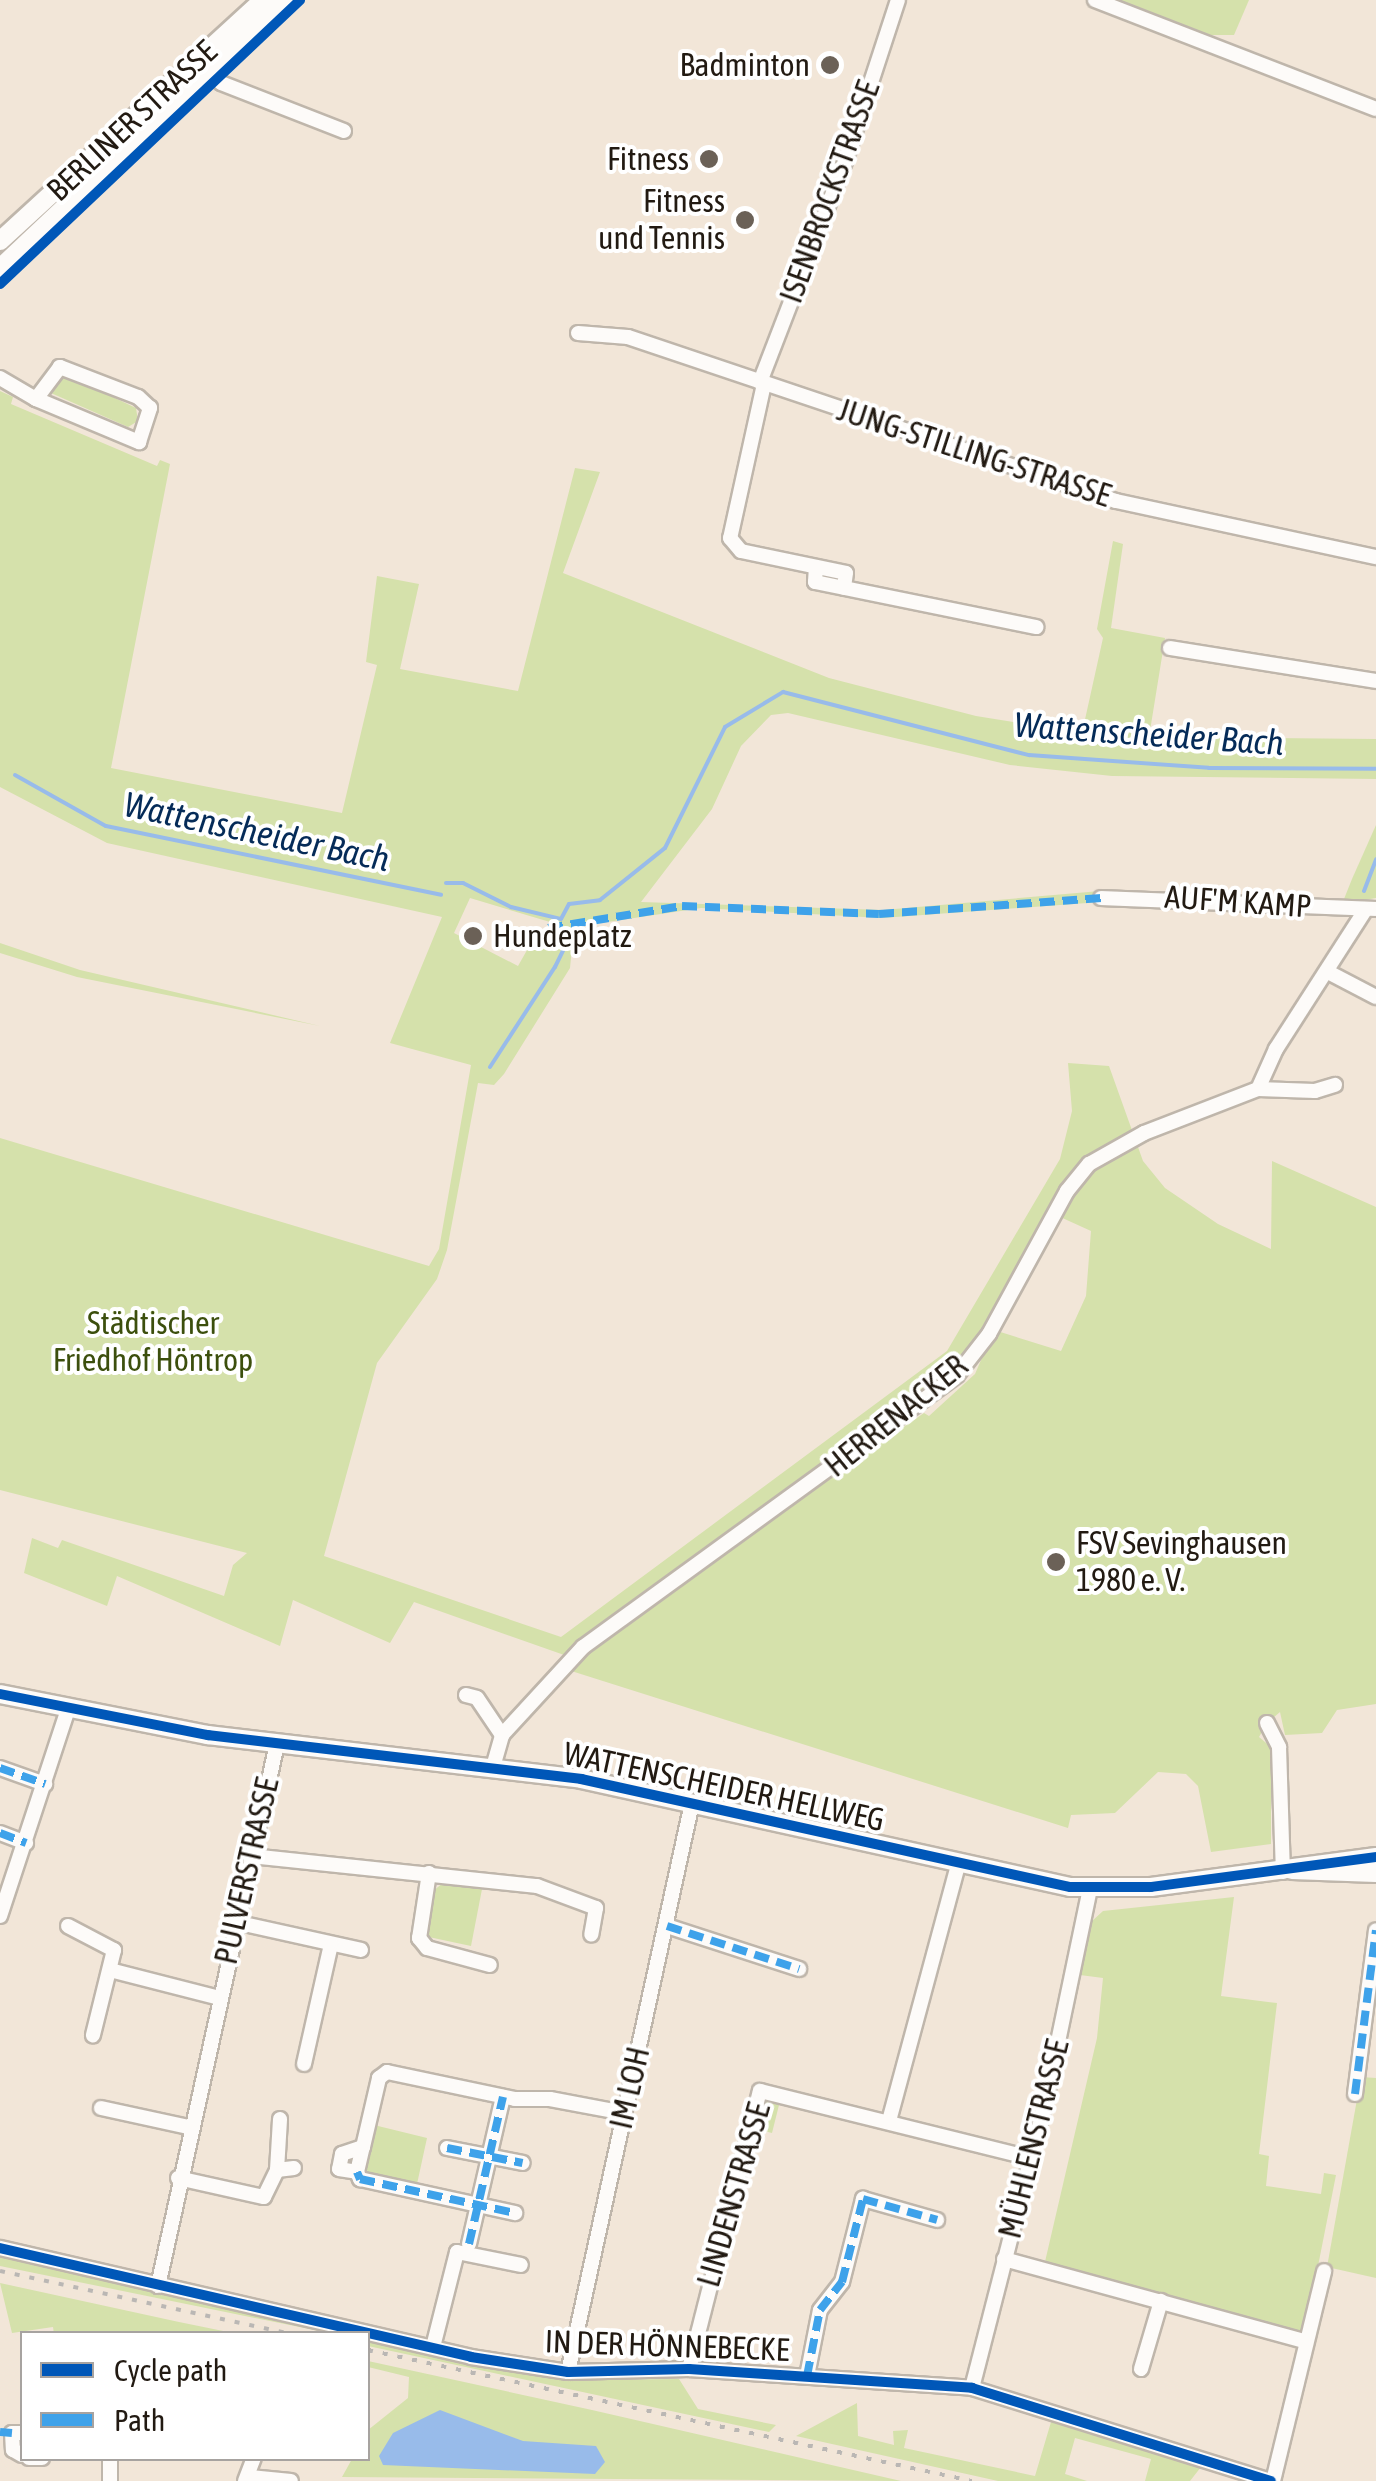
<!DOCTYPE html>
<meta charset="utf-8">
<style>
body{margin:0}
#map{position:relative;width:1376px;height:2481px;overflow:hidden;background:#f2e6d8;font-family:"Asap Condensed",sans-serif}
div>[style]{position:absolute}
[style*='--x']{left:calc(var(--x)*1px);top:calc(var(--y)*1px);width:calc(var(--w)*1px);rotate:calc(var(--a)*1deg)}
.green>*{inset:0;background:#d5e1ab}
.water>*{inset:0;background:#98bbea}
.stream>*{height:4px;margin:-2px;padding:0 2px;transform-origin:2px;border-radius:2px;background:#98bbea}
.roads{filter:drop-shadow(2px 0 #bfb6ab) drop-shadow(-2px 0 #bfb6ab) drop-shadow(0 2px #bfb6ab) drop-shadow(0 -2px #bfb6ab)}
.minor>*{height:14px;margin:-7px;padding:0 7px;transform-origin:7px;border-radius:7px;background:#fdfbf9}
.major>*{height:18px;margin:-9px;padding:0 9px;transform-origin:9px;border-radius:9px;background:#fdfbf9}
.rail>*{height:4px;margin-top:-2px;transform-origin:0;background:repeating-linear-gradient(90deg,#bab7b4 0 5px,transparent 0 15px)}
.quiet>*{height:8px;margin-top:-4px;transform-origin:0;background:repeating-linear-gradient(90deg,#3ea2ea 0 15px,transparent 0 23px)}
.cycleway>*{height:10px;margin:-5px;padding:0 5px;transform-origin:5px;border-radius:5px;background:#0057b8}
.dots>*{width:28px;height:28px;translate:-50% -50%;box-sizing:border-box;border:5px solid #fff;border-radius:50%}
span{translate:-50% -50%;white-space:nowrap;text-align:center;line-height:1.15;-webkit-text-stroke:8px #fff;paint-order:stroke}
.poi-label{font-size:32px;color:#221a12}
.right{translate:-100% -50%;text-align:right}
.left{translate:0 -50%;text-align:left}
.street-label{font-size:32px;color:#221a12}
.park-label{font-size:32px;color:#3c4f0d}
.water-label{font-size:35px;color:#052b58;font-style:italic}
.legend{position:absolute;left:20px;top:2331px;width:350px;height:130px;box-sizing:border-box;background:#fff;border:2px solid #a7a3a0;margin:0;padding:12px 18px;list-style:none;font-size:30px;color:#221a12}
.legend li{display:flex;align-items:center;gap:20px;height:50px}
.legend b{width:50px;border:2px solid #a7a3a0}
</style>
<div id="map">
<div class="green">
<i style="clip-path:polygon(1119px 0,1249px 0,1234px 35px,1208px 35px)"></i>
<i style="clip-path:polygon(64px 374px,136px 408px,138px 421px,128px 427px,51px 393px)"></i>
<i style="clip-path:polygon(evenodd,0 391px,13px 397px,11px 404px,157px 466px,160px 460px,170px 464px,111px 768px,342px 813px,377px 665px,366px 662px,377px 576px,419px 584px,400px 669px,518px 691px,575px 468px,600px 472px,563px 573px,829px 678px,976px 716px,1082px 733px,1103px 638px,1097px 629px,1113px 541px,1123px 544px,1111px 628px,1165px 638px,1149px 737px,1376px 739px,1376px 779px,1112px 776px,1010px 765px,788px 713px,771px 715px,741px 746px,712px 809px,641px 902px,883px 910px,1100px 891px,1101px 902px,882px 918px,701px 908px,574px 927px,570px 968px,504px 1074px,494px 1085px,478px 1083px,447px 1250px,437px 1279px,377px 1363px,324px 1556px,561px 1637px,947px 1351px,1060px 1159px,1072px 1111px,1068px 1063px,1109px 1066px,1143px 1161px,1165px 1188px,1218px 1224px,1271px 1249px,1272px 1161px,1376px 1207px,1376px 1704px,1337px 1710px,1322px 1733px,1285px 1735px,1280px 1712px,1267px 1723px,1259px 1737px,1271px 1747px,1271px 1844px,1211px 1852px,1198px 1786px,1186px 1774px,1158px 1772px,1115px 1813px,1071px 1815px,1068px 1828px,565px 1669px,802px 1496px,924px 1413px,929px 1416px,975px 1374px,994px 1330px,1061px 1351px,1086px 1296px,1091px 1231px,1058px 1216px,961px 1366px,574px 1644px,567px 1656px,414px 1602px,390px 1643px,293px 1600px,280px 1646px,117px 1576px,107px 1606px,24px 1573px,32px 1538px,58px 1548px,62px 1540px,224px 1596px,233px 1565px,247px 1553px,0 1490px,0 1138px,429px 1266px,439px 1249px,471px 1065px,390px 1043px,442px 917px,107px 843px,0 787px,0 391px,470px 898px,550px 922px,550px 930px,539px 929px,518px 966px,454px 933px,470px 898px)"></i>
<i style="clip-path:polygon(1376px 825px,1376px 898px,1342px 904px,1352px 879px)"></i>
<i style="clip-path:polygon(0 943px,80px 970px,320px 1026px,77px 977px,0 953px)"></i>
<i style="clip-path:polygon(448px 1879px,483px 1884px,471px 1946px,424px 1936px,433px 1891px)"></i>
<i style="clip-path:polygon(1234px 1897px,1221px 1996px,1277px 2003px,1259px 2154px,1269px 2156px,1266px 2186px,1321px 2194px,1324px 2173px,1336px 2175px,1304px 2337px,1044px 2266px,1097px 2038px,1103px 1978px,1080px 1975px,1091px 1922px,1103px 1911px)"></i>
<i style="clip-path:polygon(1361px 2077px,1376px 2078px,1376px 2278px,1327px 2267px)"></i>
<i style="clip-path:polygon(763px 2097px,780px 2101px,772px 2133px,756px 2129px)"></i>
<i style="clip-path:polygon(374px 2125px,427px 2138px,417px 2184px,363px 2171px)"></i>
<i style="clip-path:polygon(0 2257px,313px 2327px,329px 2333px,0 2266px)"></i>
<i style="clip-path:polygon(0 2283px,179px 2322px,233px 2333px,54px 2334px,53px 2327px,12px 2333px)"></i>
<i style="clip-path:polygon(368px 2340px,562px 2380px,679px 2379px,698px 2409px,776px 2425px,769px 2432px,368px 2346px)"></i>
<i style="clip-path:polygon(368px 2361px,592px 2410px,901px 2481px,342px 2477px,352px 2459px,368px 2458px,368px 2430px,408px 2398px,409px 2377px,368px 2367px)"></i>
<i style="clip-path:polygon(857px 2403px,858px 2436px,894px 2445px,893px 2431px,908px 2430px,904px 2448px,1035px 2476px,1051px 2422px,1201px 2467px,1190px 2481px,1145px 2481px,1151px 2459px,1075px 2438px,1065px 2474px,1087px 2481px,998px 2481px,796px 2436px)"></i>
</div>
<div class="water">
<i style="clip-path:polygon(440px 2410px,523px 2441px,596px 2446px,605px 2462px,595px 2474px,383px 2465px,379px 2456px,393px 2433px)"></i>
</div>
<div class="stream">
<i style="--x:15;--y:775;--w:104;--a:29.3"></i>
<i style="--x:106;--y:826;--w:342;--a:11.6"></i>
<i style="--x:446;--y:883;--w:17;--a:0"></i>
<i style="--x:463;--y:883;--w:54;--a:26.6"></i>
<i style="--x:511;--y:907;--w:51;--a:13.5"></i>
<i style="--x:561;--y:919;--w:17;--a:-62"></i>
<i style="--x:569;--y:904;--w:31;--a:-7"></i>
<i style="--x:600;--y:900;--w:83;--a:-38.7"></i>
<i style="--x:665;--y:848;--w:135;--a:-63.6"></i>
<i style="--x:725;--y:727;--w:68;--a:-31.1"></i>
<i style="--x:783;--y:692;--w:254;--a:14.4"></i>
<i style="--x:1029;--y:755;--w:180;--a:4.1"></i>
<i style="--x:1209;--y:768;--w:167;--a:0.3"></i>
<i style="--x:1364;--y:891;--w:34;--a:-69"></i>
<i style="--x:490;--y:1067;--w:119;--a:-57"></i>
<i style="--x:555;--y:967;--w:25;--a:-64"></i>
<i style="--x:566;--y:944;--w:13;--a:-103"></i>
</div>
<div class="roads">
<div class="minor">
<i style="--x:1095;--y:0;--w:301;--a:21.2"></i>
<i style="--x:210;--y:71;--w:16;--a:47"></i>
<i style="--x:221;--y:83;--w:132;--a:21.3"></i>
<i style="--x:578;--y:333;--w:50;--a:4.6"></i>
<i style="--x:628;--y:337;--w:515;--a:18.58"></i>
<i style="--x:1116;--y:501;--w:266;--a:12.2"></i>
<i style="--x:0;--y:378;--w:42;--a:30.3"></i>
<i style="--x:36;--y:399;--w:112;--a:22.7"></i>
<i style="--x:139;--y:442;--w:36;--a:-72"></i>
<i style="--x:150;--y:408;--w:16;--a:-137"></i>
<i style="--x:138;--y:397;--w:84;--a:-159"></i>
<i style="--x:60;--y:367;--w:40;--a:127"></i>
<i style="--x:760;--y:382;--w:239;--a:-68.9"></i>
<i style="--x:846;--y:159;--w:167;--a:-71.9"></i>
<i style="--x:764;--y:384;--w:158;--a:102.4"></i>
<i style="--x:730;--y:538;--w:17;--a:50"></i>
<i style="--x:741;--y:551;--w:107;--a:11.8"></i>
<i style="--x:846;--y:573;--w:15;--a:98"></i>
<i style="--x:816;--y:567;--w:15;--a:94"></i>
<i style="--x:815;--y:582;--w:226;--a:11.5"></i>
<i style="--x:1170;--y:648;--w:209;--a:9.1"></i>
<i style="--x:1101;--y:898;--w:275;--a:2.3"></i>
<i style="--x:1328;--y:972;--w:54;--a:27.5"></i>
<i style="--x:1258;--y:1089;--w:57;--a:2"></i>
<i style="--x:1315;--y:1091;--w:21;--a:-17"></i>
<i style="--x:466;--y:1695;--w:11;--a:15"></i>
<i style="--x:477;--y:1698;--w:45;--a:56"></i>
<i style="--x:1267;--y:1723;--w:27;--a:63"></i>
<i style="--x:1279;--y:1747;--w:125;--a:88.2"></i>
<i style="--x:493;--y:1767;--w:33;--a:-74"></i>
<i style="--x:502;--y:1735;--w:120;--a:-47.4"></i>
<i style="--x:583;--y:1647;--w:462;--a:-36"></i>
<i style="--x:957;--y:1375;--w:52;--a:-52"></i>
<i style="--x:989;--y:1334;--w:163;--a:-61.4"></i>
<i style="--x:1067;--y:1191;--w:35;--a:-51"></i>
<i style="--x:1089;--y:1164;--w:63;--a:-29.4"></i>
<i style="--x:1144;--y:1133;--w:122;--a:-21.1"></i>
<i style="--x:1258;--y:1089;--w:44;--a:-65.8"></i>
<i style="--x:1276;--y:1049;--w:166;--a:-57.3"></i>
<i style="--x:0;--y:1768;--w:48;--a:19.6"></i>
<i style="--x:0;--y:1833;--w:28;--a:21"></i>
<i style="--x:251;--y:1856;--w:288;--a:6"></i>
<i style="--x:537;--y:1886;--w:63;--a:20.4"></i>
<i style="--x:596;--y:1908;--w:27;--a:100"></i>
<i style="--x:429;--y:1873;--w:66;--a:98.7"></i>
<i style="--x:419;--y:1938;--w:13;--a:51"></i>
<i style="--x:427;--y:1948;--w:65;--a:15.1"></i>
<i style="--x:0;--y:1916;--w:218;--a:-71.8"></i>
<i style="--x:235;--y:1922;--w:129;--a:12.5"></i>
<i style="--x:68;--y:1926;--w:52;--a:27.6"></i>
<i style="--x:114;--y:1950;--w:88;--a:103.9"></i>
<i style="--x:667;--y:1926;--w:139;--a:18"></i>
<i style="--x:110;--y:1970;--w:109;--a:14.3"></i>
<i style="--x:304;--y:2064;--w:123;--a:-77.3"></i>
<i style="--x:1355;--y:2094;--w:165;--a:-82.7"></i>
<i style="--x:101;--y:2108;--w:89;--a:12.3"></i>
<i style="--x:889;--y:2121;--w:265;--a:-74.9"></i>
<i style="--x:363;--y:2147;--w:22;--a:162"></i>
<i style="--x:342;--y:2154;--w:15;--a:101"></i>
<i style="--x:339;--y:2169;--w:18;--a:9"></i>
<i style="--x:357;--y:2172;--w:26;--a:-77"></i>
<i style="--x:363;--y:2147;--w:71;--a:-76.9"></i>
<i style="--x:379;--y:2078;--w:10;--a:-37"></i>
<i style="--x:387;--y:2072;--w:131;--a:11.9"></i>
<i style="--x:515;--y:2099;--w:35;--a:0"></i>
<i style="--x:550;--y:2099;--w:75;--a:10.7"></i>
<i style="--x:447;--y:2148;--w:77;--a:11.2"></i>
<i style="--x:277;--y:2170;--w:51;--a:-86.6"></i>
<i style="--x:357;--y:2172;--w:8;--a:67"></i>
<i style="--x:360;--y:2179;--w:159;--a:12.4"></i>
<i style="--x:178;--y:2178;--w:88;--a:12.5"></i>
<i style="--x:264;--y:2197;--w:30;--a:-64"></i>
<i style="--x:277;--y:2170;--w:17;--a:-7"></i>
<i style="--x:469;--y:2244;--w:151;--a:-77"></i>
<i style="--x:0;--y:2248;--w:483;--a:13"></i>
<i style="--x:471;--y:2357;--w:98;--a:8.8"></i>
<i style="--x:568;--y:2372;--w:121;--a:-1.4"></i>
<i style="--x:689;--y:2369;--w:284;--a:3.8"></i>
<i style="--x:972;--y:2388;--w:313;--a:17.3"></i>
<i style="--x:1004;--y:2259;--w:311;--a:15.3"></i>
<i style="--x:158;--y:2286;--w:555;--a:-77.62"></i>
<i style="--x:433;--y:2347;--w:98;--a:-75.8"></i>
<i style="--x:457;--y:2252;--w:65;--a:11.5"></i>
<i style="--x:689;--y:2369;--w:287;--a:-75.7"></i>
<i style="--x:760;--y:2091;--w:278;--a:13.9"></i>
<i style="--x:1141;--y:2369;--w:71;--a:-73.6"></i>
<i style="--x:568;--y:2372;--w:582;--a:-77.71"></i>
<i style="--x:807;--y:2376;--w:67;--a:-78.9"></i>
<i style="--x:820;--y:2310;--w:36;--a:-52"></i>
<i style="--x:842;--y:2282;--w:86;--a:-75.8"></i>
<i style="--x:863;--y:2199;--w:77;--a:15.8"></i>
<i style="--x:972;--y:2388;--w:293;--a:-75.6"></i>
<i style="--x:1045;--y:2104;--w:220;--a:-78.2"></i>
<i style="--x:22;--y:2433;--w:10;--a:180"></i>
<i style="--x:12;--y:2433;--w:17;--a:87"></i>
<i style="--x:13;--y:2450;--w:10;--a:29"></i>
<i style="--x:29;--y:2458;--w:13;--a:0"></i>
<i style="--x:110;--y:2458;--w:23;--a:90"></i>
<i style="--x:250;--y:2477;--w:41;--a:5.6"></i>
<i style="--x:245;--y:2481;--w:25;--a:-69"></i>
<i style="--x:1273;--y:2481;--w:216;--a:-76.3"></i>
</div>
<div class="major">
<i style="--x:0;--y:241;--w:357;--a:-42.5"></i>
<i style="--x:0;--y:268;--w:390;--a:-43.3"></i>
<i style="--x:0;--y:1694;--w:212;--a:11.2"></i>
<i style="--x:208;--y:1735;--w:376;--a:6.7"></i>
<i style="--x:581;--y:1779;--w:501;--a:12.45"></i>
<i style="--x:1070;--y:1887;--w:81;--a:0"></i>
<i style="--x:1151;--y:1887;--w:227;--a:-7.6"></i>
<i style="--x:1292;--y:1870;--w:84;--a:2"></i>
</div>
</div>
<div class="rail">
<i style="--x:0;--y:2271;--w:298;--a:12.2"></i>
<i style="--x:368;--y:2350;--w:618;--a:12.24"></i>
</div>
<div class="quiet">
<i style="--x:548;--y:928;--w:136;--a:-9.3"></i>
<i style="--x:682;--y:906;--w:197;--a:2.3"></i>
<i style="--x:879;--y:914;--w:223;--a:-4.1"></i>
<i style="--x:0;--y:1768;--w:48;--a:19.6"></i>
<i style="--x:0;--y:1833;--w:28;--a:21"></i>
<i style="--x:667;--y:1926;--w:139;--a:18"></i>
<i style="--x:1355;--y:2094;--w:165;--a:-82.7"></i>
<i style="--x:447;--y:2148;--w:77;--a:11.2"></i>
<i style="--x:357;--y:2172;--w:8;--a:67"></i>
<i style="--x:360;--y:2179;--w:159;--a:12.4"></i>
<i style="--x:469;--y:2244;--w:151;--a:-77"></i>
<i style="--x:807;--y:2376;--w:67;--a:-78.9"></i>
<i style="--x:820;--y:2310;--w:36;--a:-52"></i>
<i style="--x:842;--y:2282;--w:86;--a:-75.8"></i>
<i style="--x:863;--y:2199;--w:77;--a:15.8"></i>
<i style="--x:0;--y:2432;--w:12;--a:5"></i>
</div>
<div class="cycleway">
<i style="--x:0;--y:284;--w:413;--a:-43.4"></i>
<i style="--x:0;--y:1694;--w:212;--a:11.2"></i>
<i style="--x:208;--y:1735;--w:376;--a:6.7"></i>
<i style="--x:581;--y:1779;--w:501;--a:12.45"></i>
<i style="--x:1070;--y:1887;--w:81;--a:0"></i>
<i style="--x:1151;--y:1887;--w:227;--a:-7.6"></i>
<i style="--x:0;--y:2248;--w:483;--a:13"></i>
<i style="--x:471;--y:2357;--w:98;--a:8.8"></i>
<i style="--x:568;--y:2372;--w:121;--a:-1.4"></i>
<i style="--x:689;--y:2369;--w:284;--a:3.8"></i>
<i style="--x:972;--y:2388;--w:313;--a:17.3"></i>
</div>
<div class="dots">
<i style="left:830px;top:65px;background:#6b6157"></i>
<i style="left:709px;top:159px;background:#6b6157"></i>
<i style="left:745px;top:220px;background:#6b6157"></i>
<i style="left:473px;top:936px;background:#6b6157"></i>
<i style="left:1056px;top:1562px;background:#6b6157"></i>
</div>
<div class="poi-label">
<span class="right" style="left:810px;top:65px">Badminton</span>
<span class="right" style="left:689px;top:159px">Fitness</span>
<span class="right" style="left:725px;top:220px">Fitness<br>und Tennis</span>
<span class="left" style="left:493px;top:936px">Hundeplatz</span>
<span class="left" style="left:1076px;top:1562px">FSV Sevinghausen<br>1980 e. V.</span>
</div>
<div class="street-label">
<span style="left:132px;top:121px;rotate:-43deg">BERLINER STRASSE</span>
<span style="left:830px;top:192px;rotate:-70deg">ISENBROCKSTRASSE</span>
<span style="left:974px;top:453px;rotate:18deg">JUNG-STILLING-STRASSE</span>
<span style="left:1238px;top:902px;rotate:4deg">AUF'M KAMP</span>
<span style="left:896px;top:1416px;rotate:-39deg">HERRENACKER</span>
<span style="left:724px;top:1787px;rotate:12deg">WATTENSCHEIDER HELLWEG</span>
<span style="left:247px;top:1871px;rotate:-77deg">PULVERSTRASSE</span>
<span style="left:630px;top:2088px;rotate:-77deg">IM LOH</span>
<span style="left:1034px;top:2139px;rotate:-76deg">MÜHLENSTRASSE</span>
<span style="left:734px;top:2195px;rotate:-74deg">LINDENSTRASSE</span>
<span style="left:667px;top:2346px;rotate:2deg">IN DER HÖNNEBECKE</span>
</div>
<div class="park-label">
<span style="left:153px;top:1342px">Städtischer<br>Friedhof Höntrop</span>
</div>
<div class="water-label">
<span style="left:1149px;top:733px;rotate:4deg">Wattenscheider Bach</span>
<span style="left:257px;top:831px;rotate:12deg">Wattenscheider Bach</span>
</div>
<ul class="legend">
<li><b style="height:12px;background:#0057b8"></b>Cycle path</li>
<li><b style="height:12px;background:#3ea2ea"></b>Path</li>
</ul>
</div>
